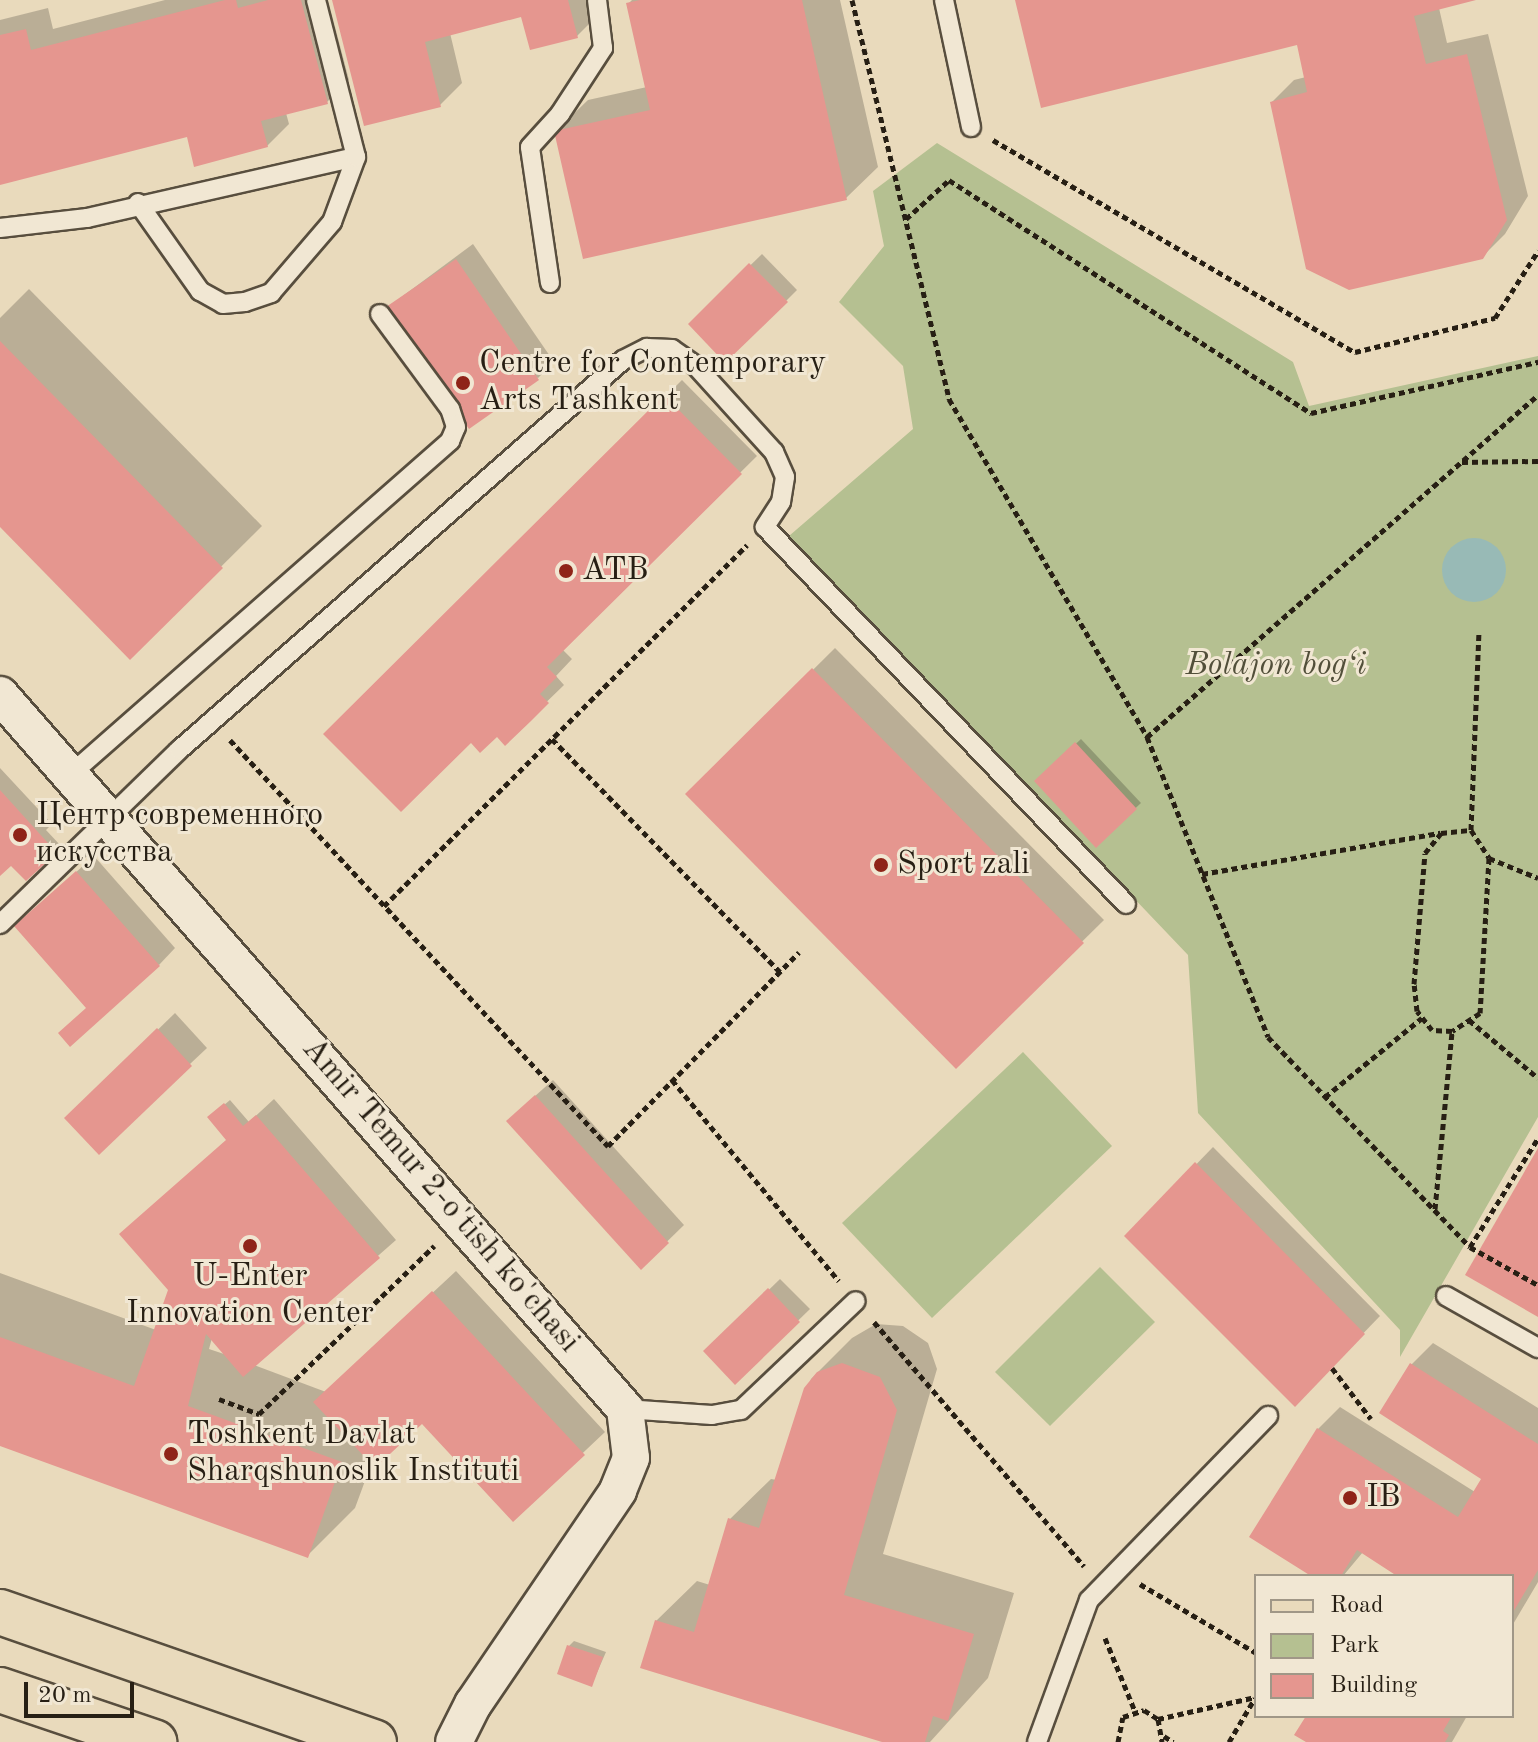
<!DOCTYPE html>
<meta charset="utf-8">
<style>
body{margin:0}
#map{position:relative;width:1538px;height:1742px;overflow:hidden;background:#e9dabc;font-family:"Old Standard TT",serif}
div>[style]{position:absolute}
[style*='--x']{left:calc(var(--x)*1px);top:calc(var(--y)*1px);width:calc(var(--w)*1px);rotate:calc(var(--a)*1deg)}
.green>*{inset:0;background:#b5c091}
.water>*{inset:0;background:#98bab6}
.round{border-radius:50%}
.shadow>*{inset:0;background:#0003}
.building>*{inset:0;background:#e5968f}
.path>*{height:5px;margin-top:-2.5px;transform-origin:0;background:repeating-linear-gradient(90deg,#271f14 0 6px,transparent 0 10px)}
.roads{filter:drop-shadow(2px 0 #584e3e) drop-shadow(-2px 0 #584e3e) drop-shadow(0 2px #584e3e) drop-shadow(0 -2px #584e3e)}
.service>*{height:18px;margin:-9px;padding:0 9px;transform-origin:9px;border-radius:9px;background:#f1e7d3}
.minor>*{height:36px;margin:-18px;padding:0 18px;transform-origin:18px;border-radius:18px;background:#f1e7d3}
.primary>*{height:44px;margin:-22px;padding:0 22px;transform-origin:22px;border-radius:22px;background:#e9dabc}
.dots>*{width:22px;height:22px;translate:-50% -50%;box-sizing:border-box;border:4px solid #f1e7d3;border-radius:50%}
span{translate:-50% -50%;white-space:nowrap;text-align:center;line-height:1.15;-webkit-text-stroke:6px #f1e7d3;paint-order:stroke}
.poi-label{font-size:32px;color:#271f14}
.left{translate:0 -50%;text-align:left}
.park-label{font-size:32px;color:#524f3a;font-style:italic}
.street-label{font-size:32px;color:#271f14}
.legend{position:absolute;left:1254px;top:1574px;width:260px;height:144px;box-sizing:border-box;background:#f1e7d3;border:2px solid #a09787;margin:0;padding:10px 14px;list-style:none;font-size:24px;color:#271f14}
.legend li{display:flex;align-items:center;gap:16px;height:40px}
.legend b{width:40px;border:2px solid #a09787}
.scale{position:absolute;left:24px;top:1682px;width:110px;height:36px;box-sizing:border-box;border:4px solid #271f14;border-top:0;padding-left:10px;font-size:24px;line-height:28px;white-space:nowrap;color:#271f14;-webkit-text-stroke:6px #f1e7d3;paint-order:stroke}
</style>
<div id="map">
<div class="green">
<i style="clip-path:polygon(937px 143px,1293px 362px,1309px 406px,1538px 356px,1538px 1117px,1400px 1357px,1400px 1330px,1198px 1113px,1188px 955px,789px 536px,913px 429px,903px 366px,839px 302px,884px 246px,873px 191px)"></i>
<i style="clip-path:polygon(1023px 1052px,1112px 1146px,932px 1318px,842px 1223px)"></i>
<i style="clip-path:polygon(1100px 1267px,1155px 1322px,1050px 1426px,995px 1372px)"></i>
</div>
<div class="water">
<i class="round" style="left:1442px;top:538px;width:64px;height:64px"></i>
</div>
<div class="shadow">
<i style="clip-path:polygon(165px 0,328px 0,349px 80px,327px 102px,286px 113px,289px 124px,267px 146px,188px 135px,0 183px,0 20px,48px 8px,53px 29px)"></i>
<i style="clip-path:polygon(334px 0,595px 0,599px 14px,577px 36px,523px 15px,450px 33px,462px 83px,440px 105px)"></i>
<i style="clip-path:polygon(632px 0,840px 0,878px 167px,846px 198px,556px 131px,588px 100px,647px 87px,628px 4px)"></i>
<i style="clip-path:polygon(1017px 0,1473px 0,1439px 8px,1447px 43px,1488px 34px,1528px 196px,1505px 234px,1482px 257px,1272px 102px,1294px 80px,1306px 77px,1298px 43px)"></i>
<i style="clip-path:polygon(473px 244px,554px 362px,538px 378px,388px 307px)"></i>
<i style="clip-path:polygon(762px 254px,797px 290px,726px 361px,690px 324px)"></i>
<i style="clip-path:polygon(29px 289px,262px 526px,130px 657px,0 524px,0 318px)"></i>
<i style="clip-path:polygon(682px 380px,757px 456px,562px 649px,572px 659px,556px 676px,564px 685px,529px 719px,471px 740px,326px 734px)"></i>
<i style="clip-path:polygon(835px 648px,1104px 920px,956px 1066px,688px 794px)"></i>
<i style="clip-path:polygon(1081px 739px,1141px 803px,1096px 845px,1036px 781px)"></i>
<i style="clip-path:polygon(0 768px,52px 824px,46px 830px,61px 846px,26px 879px,11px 863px,0 873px)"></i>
<i style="clip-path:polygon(94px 856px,175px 948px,159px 965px,34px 910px)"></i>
<i style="clip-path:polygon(175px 1013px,207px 1048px,190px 1064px,67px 1118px)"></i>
<i style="clip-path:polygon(553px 1080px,684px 1225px,641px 1267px,525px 1105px)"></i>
<i style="clip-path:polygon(evenodd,274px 1099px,396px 1240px,254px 1365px,326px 1392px,456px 1271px,605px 1432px,513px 1519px,422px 1421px,372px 1462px,355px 1508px,307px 1556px,0 1444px,0 1273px,156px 1330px,170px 1290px,122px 1234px,228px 1139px,210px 1117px,230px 1100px,249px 1122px,274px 1099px,212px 1338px,227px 1355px,209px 1349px,212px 1338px)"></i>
<i style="clip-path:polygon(1213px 1147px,1380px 1316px,1295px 1404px,1127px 1236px)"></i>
<i style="clip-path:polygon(780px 1279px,810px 1309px,735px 1382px,706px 1351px)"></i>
<i style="clip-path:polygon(876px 1324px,903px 1326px,928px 1343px,937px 1369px,883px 1554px,1014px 1593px,988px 1678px,930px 1742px,890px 1742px,656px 1621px,697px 1581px,710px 1585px,730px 1519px,771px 1479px,777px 1480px,811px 1379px,852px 1338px)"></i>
<i style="clip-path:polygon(1433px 1343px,1538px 1408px,1538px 1582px,1512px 1626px,1512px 1576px,1401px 1576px,1363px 1552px,1343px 1576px,1315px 1576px,1318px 1429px,1340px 1407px,1475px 1492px,1484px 1478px,1411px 1365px)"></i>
<i style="clip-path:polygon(574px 1641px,606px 1652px,592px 1684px,569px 1646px)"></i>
<i style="clip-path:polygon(1308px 1716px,1467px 1716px,1452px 1742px,1309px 1742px)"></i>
</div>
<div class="building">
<i style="clip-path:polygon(225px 0,236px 0,238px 8px,268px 0,301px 0,328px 104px,261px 121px,268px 147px,194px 167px,187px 137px,0 185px,0 35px,26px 29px,31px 50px)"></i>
<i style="clip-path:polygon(332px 0,568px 0,578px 38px,530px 50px,521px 17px,425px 42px,441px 107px,364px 126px)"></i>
<i style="clip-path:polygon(640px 0,802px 0,847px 200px,583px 259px,554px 131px,650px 110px,626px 3px)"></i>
<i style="clip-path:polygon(1015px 0,1476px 0,1414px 16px,1426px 64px,1467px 54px,1507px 220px,1483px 259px,1349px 290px,1306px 269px,1270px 102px,1307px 92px,1297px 45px,1041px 108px)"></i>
<i style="clip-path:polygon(456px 259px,539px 380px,469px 429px,386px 307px)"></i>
<i style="clip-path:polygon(749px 263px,788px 302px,725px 363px,688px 324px)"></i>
<i style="clip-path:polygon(0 341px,223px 568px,130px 660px,0 527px)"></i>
<i style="clip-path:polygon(664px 395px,742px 474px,547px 667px,557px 677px,540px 694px,549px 703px,531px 721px,505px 746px,497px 737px,480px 753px,471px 743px,401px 812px,323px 734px)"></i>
<i style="clip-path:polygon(812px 668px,1084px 943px,956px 1069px,685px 794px)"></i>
<i style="clip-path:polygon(1075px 742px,1137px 809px,1096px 848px,1034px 781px)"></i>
<i style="clip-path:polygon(0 790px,57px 853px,26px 881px,11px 866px,0 876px)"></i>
<i style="clip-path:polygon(76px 871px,160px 966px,70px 1047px,58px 1033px,86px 1008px,14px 926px)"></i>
<i style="clip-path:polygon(157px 1028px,192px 1066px,99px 1155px,64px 1118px)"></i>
<i style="clip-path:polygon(535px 1095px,669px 1243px,641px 1270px,506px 1121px)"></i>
<i style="clip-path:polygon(224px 1103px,243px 1126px,256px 1115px,380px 1258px,243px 1377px,206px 1334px,188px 1406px,342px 1462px,308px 1558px,0 1446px,0 1337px,134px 1386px,168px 1290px,119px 1234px,226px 1140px,207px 1117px)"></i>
<i style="clip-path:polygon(1538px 1148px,1538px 1317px,1465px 1275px)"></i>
<i style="clip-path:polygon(1195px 1162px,1365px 1334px,1295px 1407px,1124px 1236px)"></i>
<i style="clip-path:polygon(768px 1288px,800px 1322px,735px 1385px,703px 1351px)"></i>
<i style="clip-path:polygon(432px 1291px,585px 1455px,513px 1522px,422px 1424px,375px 1468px,313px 1402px)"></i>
<i style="clip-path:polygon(842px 1363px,880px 1377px,897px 1410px,844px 1595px,974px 1634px,948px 1721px,933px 1716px,925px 1742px,882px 1742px,640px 1668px,655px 1620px,694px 1632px,728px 1518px,759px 1528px,804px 1388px,817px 1372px)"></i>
<i style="clip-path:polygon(1410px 1363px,1538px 1444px,1538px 1570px,1512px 1614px,1512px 1576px,1397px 1576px,1357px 1550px,1341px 1576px,1311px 1576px,1249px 1537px,1317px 1428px,1458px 1517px,1481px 1479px,1379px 1413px)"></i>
<i style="clip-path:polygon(567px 1645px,603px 1657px,592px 1687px,557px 1674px)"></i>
<i style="clip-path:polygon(1306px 1716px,1452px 1716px,1443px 1731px,1449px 1735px,1445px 1742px,1306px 1742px,1294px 1735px)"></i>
</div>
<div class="path">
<i style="--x:852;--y:0;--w:411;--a:76.3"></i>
<i style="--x:949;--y:399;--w:392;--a:59.6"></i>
<i style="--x:1147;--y:737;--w:323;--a:68"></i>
<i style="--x:1268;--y:1037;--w:291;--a:46.1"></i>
<i style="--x:1470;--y:1247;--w:78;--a:29.2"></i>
<i style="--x:993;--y:140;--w:420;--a:30.4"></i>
<i style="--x:1355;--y:352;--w:144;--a:-13.7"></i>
<i style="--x:1495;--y:318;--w:80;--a:-57.3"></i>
<i style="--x:906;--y:219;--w:58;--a:-42.2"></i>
<i style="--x:949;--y:180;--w:431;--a:32.8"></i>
<i style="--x:1311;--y:413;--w:233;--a:-12.7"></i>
<i style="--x:1462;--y:462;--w:76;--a:-0.8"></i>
<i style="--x:1147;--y:737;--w:519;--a:-41.18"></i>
<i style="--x:552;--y:739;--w:326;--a:45.6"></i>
<i style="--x:230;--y:740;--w:555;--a:47.05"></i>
<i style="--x:608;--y:1146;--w:272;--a:-45.4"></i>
<i style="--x:1471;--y:830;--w:33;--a:57"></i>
<i style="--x:1489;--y:858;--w:155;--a:93.3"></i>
<i style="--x:1480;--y:1013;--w:33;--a:147"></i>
<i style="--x:1452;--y:1031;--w:20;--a:-177"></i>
<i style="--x:1432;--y:1030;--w:24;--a:-128"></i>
<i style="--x:1417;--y:1011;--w:27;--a:-96"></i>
<i style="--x:1414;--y:984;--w:131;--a:-85.2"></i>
<i style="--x:1425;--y:853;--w:26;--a:-51"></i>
<i style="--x:1441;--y:833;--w:30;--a:-6"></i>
<i style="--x:1471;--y:830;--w:197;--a:-87.7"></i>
<i style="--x:1489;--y:858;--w:53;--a:22.2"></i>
<i style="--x:1202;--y:874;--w:242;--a:-9.8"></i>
<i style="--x:384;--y:906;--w:512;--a:-44.84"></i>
<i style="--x:1469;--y:1020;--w:90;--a:40"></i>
<i style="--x:672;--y:1080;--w:261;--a:50.3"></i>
<i style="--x:1325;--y:1097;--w:125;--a:-39.2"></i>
<i style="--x:1435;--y:1209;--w:179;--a:-84.5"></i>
<i style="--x:1470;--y:1247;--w:128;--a:-58"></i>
<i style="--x:874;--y:1322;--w:322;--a:49.3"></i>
<i style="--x:1332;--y:1368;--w:64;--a:52.6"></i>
<i style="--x:219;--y:1399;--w:43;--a:20.6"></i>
<i style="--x:259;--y:1414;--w:243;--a:-43.8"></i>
<i style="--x:1140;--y:1584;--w:135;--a:30.7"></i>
<i style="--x:1105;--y:1638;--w:79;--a:67.7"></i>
<i style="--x:1158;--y:1719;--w:100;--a:-12.7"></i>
<i style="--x:1164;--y:1736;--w:11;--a:34"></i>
<i style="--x:1118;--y:1742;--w:25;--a:-79"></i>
<i style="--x:1123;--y:1717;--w:22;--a:-18"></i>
<i style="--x:1144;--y:1710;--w:17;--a:33"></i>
<i style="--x:1158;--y:1719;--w:23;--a:80"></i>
<i style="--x:1229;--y:1742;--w:51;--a:-59.4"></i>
</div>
<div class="roads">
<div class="service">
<i style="--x:944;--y:0;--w:130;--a:78"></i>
<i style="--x:138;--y:203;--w:108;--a:54.8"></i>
<i style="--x:200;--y:291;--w:26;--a:29"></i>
<i style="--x:223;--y:304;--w:22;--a:-5"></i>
<i style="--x:245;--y:302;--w:28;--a:-19"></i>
<i style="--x:271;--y:293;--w:94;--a:-49.3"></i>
<i style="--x:332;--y:222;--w:69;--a:-69.7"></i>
<i style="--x:0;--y:228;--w:88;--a:-6.6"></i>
<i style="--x:87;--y:218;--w:276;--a:-12.8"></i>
<i style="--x:356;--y:157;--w:162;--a:-104.3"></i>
<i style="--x:550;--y:283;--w:137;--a:-98.4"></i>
<i style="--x:530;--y:147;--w:45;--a:-47.7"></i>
<i style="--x:560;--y:114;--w:79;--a:-56.9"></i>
<i style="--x:603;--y:48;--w:48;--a:-97.1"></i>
<i style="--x:71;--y:774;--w:505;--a:-41.3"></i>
<i style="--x:450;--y:441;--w:15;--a:-67"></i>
<i style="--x:456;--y:427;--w:19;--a:-108"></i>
<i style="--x:450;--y:409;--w:118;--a:-126.4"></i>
<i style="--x:0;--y:924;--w:250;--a:-44.2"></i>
<i style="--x:179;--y:750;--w:591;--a:-41.3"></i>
<i style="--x:623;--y:360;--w:27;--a:-27"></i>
<i style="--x:647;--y:348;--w:25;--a:2"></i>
<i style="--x:672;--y:349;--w:28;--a:35"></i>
<i style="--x:695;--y:365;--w:118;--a:47.8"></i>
<i style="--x:774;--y:452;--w:27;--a:66"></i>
<i style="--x:785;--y:477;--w:25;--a:99"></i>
<i style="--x:781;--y:502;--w:30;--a:123"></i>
<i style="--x:765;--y:527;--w:522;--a:46.24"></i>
<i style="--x:1446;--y:1296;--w:106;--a:29.5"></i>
<i style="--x:625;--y:1409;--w:87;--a:3.9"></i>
<i style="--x:712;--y:1415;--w:29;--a:-10"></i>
<i style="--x:741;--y:1410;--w:158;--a:-43.5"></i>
<i style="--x:1037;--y:1742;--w:151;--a:-69.9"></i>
<i style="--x:1089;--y:1600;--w:257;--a:-45.8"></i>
</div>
<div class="minor">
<i style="--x:0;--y:695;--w:949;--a:48.8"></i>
<i style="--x:625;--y:1409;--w:49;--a:83"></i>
<i style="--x:631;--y:1458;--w:35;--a:112"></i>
<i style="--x:618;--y:1491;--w:258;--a:124.2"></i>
<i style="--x:473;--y:1704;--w:42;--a:116.6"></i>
</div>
<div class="primary">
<i style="--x:0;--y:1612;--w:396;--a:19.2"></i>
<i style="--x:0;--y:1690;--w:163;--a:18.7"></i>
</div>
</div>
<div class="dots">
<i style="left:463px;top:383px;background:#8f2418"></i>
<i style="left:566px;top:571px;background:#8f2418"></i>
<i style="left:20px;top:835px;background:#8f2418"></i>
<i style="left:881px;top:865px;background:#8f2418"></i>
<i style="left:250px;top:1246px;background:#8f2418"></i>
<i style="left:171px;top:1454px;background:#8f2418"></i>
<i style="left:1350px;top:1498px;background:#8f2418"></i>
</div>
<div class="poi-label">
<span class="left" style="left:479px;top:383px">Centre for Contemporary<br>Arts Tashkent</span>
<span class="left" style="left:582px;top:571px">ATB</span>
<span class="left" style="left:36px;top:835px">Центр современного<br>искусства</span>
<span class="left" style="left:897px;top:865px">Sport zali</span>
<span style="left:250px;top:1296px">U-Enter<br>Innovation Center</span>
<span class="left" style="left:187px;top:1454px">Toshkent Davlat<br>Sharqshunoslik Instituti</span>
<span class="left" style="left:1366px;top:1498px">IB</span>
</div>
<div class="park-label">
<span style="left:1276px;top:666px">Bolajon bog‘i</span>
</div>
<div class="street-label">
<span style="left:440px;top:1196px;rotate:49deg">Amir Temur 2-o'tish ko'chasi</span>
</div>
<ul class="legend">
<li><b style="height:10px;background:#e9dabc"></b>Road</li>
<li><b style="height:22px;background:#b5c091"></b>Park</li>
<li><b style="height:22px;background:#e5968f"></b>Building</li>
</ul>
<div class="scale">20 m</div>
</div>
